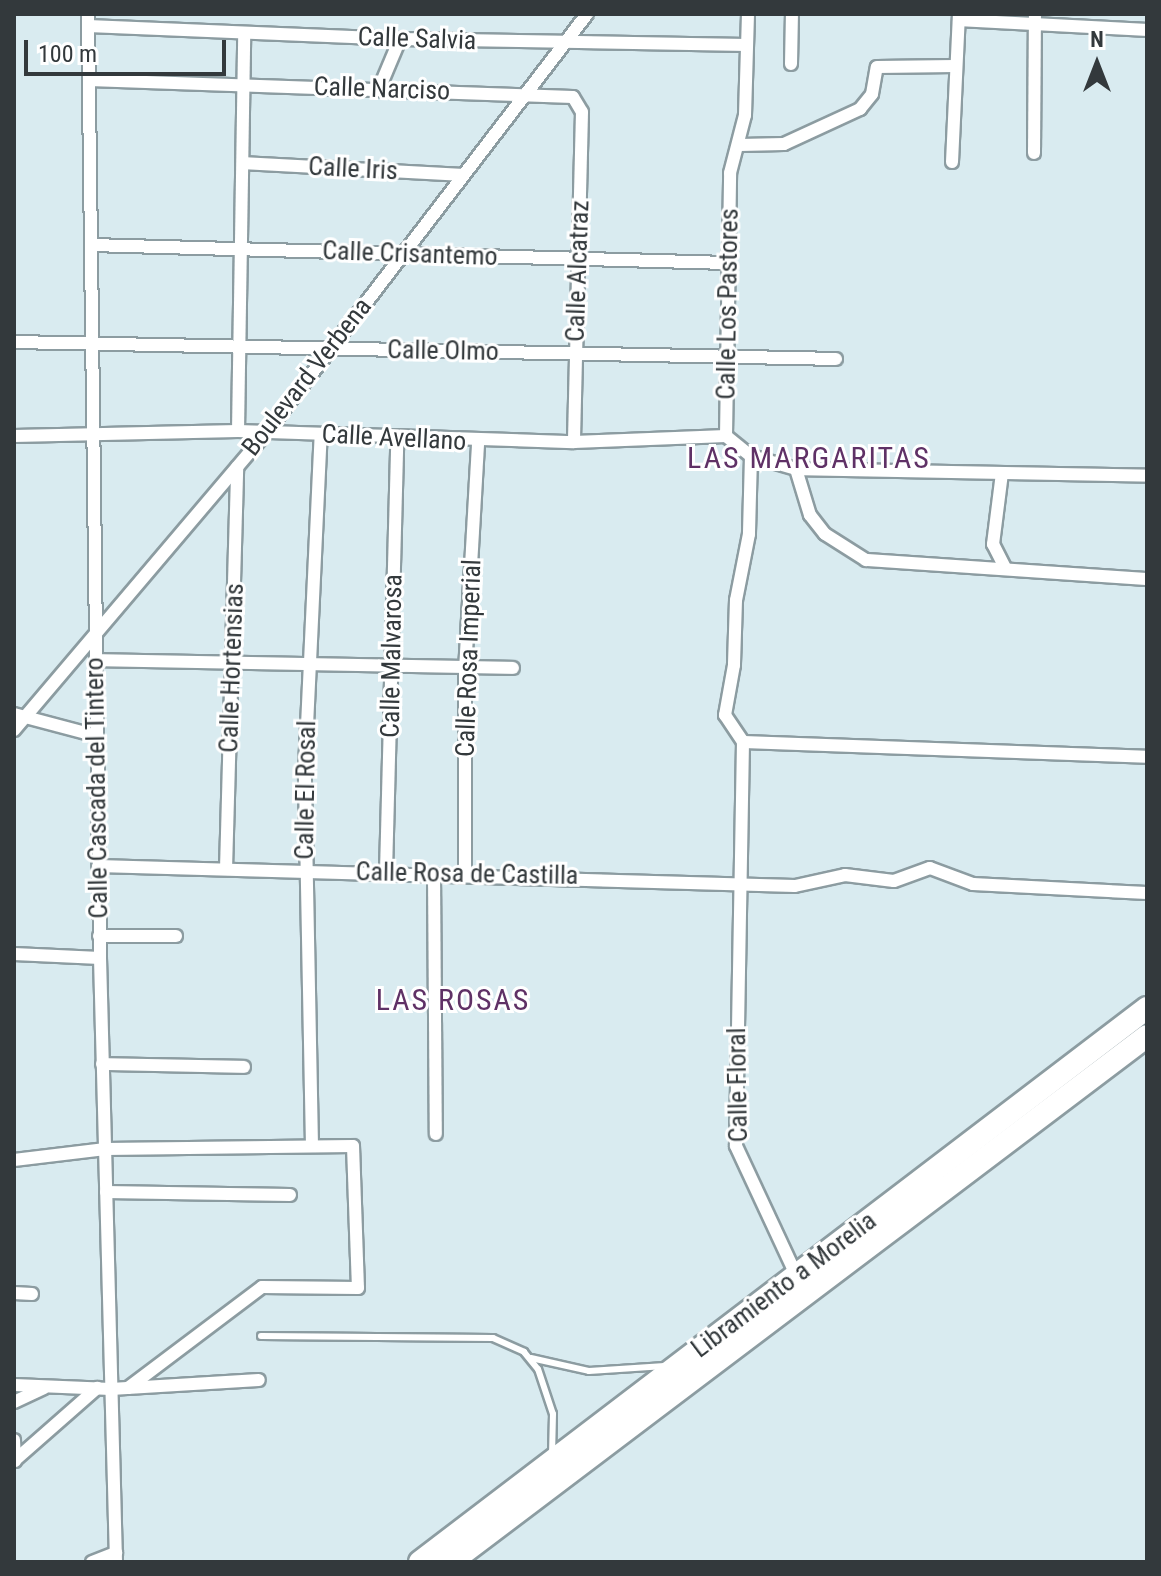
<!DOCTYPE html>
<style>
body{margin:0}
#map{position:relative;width:1161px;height:1576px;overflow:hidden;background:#d9ebf0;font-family:"Roboto Condensed",sans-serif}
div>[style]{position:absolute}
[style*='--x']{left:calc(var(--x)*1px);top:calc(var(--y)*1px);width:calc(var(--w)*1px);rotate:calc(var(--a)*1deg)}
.roads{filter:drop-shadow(2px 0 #8c9ca1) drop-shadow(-2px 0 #8c9ca1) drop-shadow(0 2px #8c9ca1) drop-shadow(0 -2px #8c9ca1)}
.service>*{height:6px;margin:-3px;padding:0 3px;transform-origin:3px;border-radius:3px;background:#fff}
.minor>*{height:12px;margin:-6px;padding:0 6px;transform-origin:6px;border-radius:6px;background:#fff}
.trunk>*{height:22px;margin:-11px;padding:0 11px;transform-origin:11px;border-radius:11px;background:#fff}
span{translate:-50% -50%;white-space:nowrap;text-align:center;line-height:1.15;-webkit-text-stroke:6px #fff;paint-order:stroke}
.street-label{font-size:26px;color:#33393c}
.quarter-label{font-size:30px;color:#5f3166;letter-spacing:2px}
.frame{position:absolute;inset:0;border:16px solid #33393c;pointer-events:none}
.north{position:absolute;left:1057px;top:24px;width:80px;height:80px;-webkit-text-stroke:6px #fff;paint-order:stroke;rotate:0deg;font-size:22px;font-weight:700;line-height:32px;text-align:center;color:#33393c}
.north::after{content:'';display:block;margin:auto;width:28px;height:36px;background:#33393c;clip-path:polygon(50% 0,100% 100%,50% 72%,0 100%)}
.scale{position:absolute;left:24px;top:40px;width:202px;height:36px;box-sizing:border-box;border:4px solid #33393c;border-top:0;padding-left:10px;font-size:24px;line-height:28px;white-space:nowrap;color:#33393c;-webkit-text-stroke:6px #fff;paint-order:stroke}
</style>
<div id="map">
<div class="roads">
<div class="service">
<i style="--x:261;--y:1336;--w:232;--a:0.5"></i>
<i style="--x:493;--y:1338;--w:34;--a:24"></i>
<i style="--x:524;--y:1352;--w:22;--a:51"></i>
<i style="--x:538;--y:1369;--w:47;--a:71.6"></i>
<i style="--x:553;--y:1414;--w:41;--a:91.4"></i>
<i style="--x:531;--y:1358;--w:59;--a:12.6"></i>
<i style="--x:589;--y:1371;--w:76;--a:-3.8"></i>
</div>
<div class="minor">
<i style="--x:88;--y:14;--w:944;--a:89.27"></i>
<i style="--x:100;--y:958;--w:604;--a:88.48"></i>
<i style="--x:959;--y:20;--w:188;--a:3"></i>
<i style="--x:88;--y:26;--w:312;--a:2.4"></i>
<i style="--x:400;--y:39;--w:347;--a:1"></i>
<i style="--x:791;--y:64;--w:50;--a:-88.9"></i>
<i style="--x:89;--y:80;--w:484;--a:2"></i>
<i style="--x:573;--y:97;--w:17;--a:59"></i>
<i style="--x:582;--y:112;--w:330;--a:91.4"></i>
<i style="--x:379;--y:89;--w:54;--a:-67.2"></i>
<i style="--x:740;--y:145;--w:44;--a:-1.3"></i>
<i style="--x:784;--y:144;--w:84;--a:-24.7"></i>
<i style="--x:860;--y:109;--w:19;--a:-51"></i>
<i style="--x:872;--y:94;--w:27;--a:-80"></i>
<i style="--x:877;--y:67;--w:78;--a:-0.7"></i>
<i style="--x:1034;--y:153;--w:139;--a:-89.6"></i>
<i style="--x:952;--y:162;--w:148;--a:-87.3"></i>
<i style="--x:243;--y:163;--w:220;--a:3.1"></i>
<i style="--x:91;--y:245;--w:638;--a:1.62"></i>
<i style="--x:14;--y:342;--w:822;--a:1.18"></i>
<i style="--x:238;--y:431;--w:398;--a:-89.1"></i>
<i style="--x:14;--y:436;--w:224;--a:-1.3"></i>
<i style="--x:238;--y:431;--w:336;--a:1.9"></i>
<i style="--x:574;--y:442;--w:152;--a:-2.3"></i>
<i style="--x:726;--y:436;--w:32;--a:39"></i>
<i style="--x:751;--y:456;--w:47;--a:16.1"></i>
<i style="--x:796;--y:469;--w:351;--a:1.1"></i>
<i style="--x:726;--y:436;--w:263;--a:-89.1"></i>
<i style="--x:730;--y:173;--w:60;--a:-75.5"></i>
<i style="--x:745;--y:115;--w:101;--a:-88.3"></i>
<i style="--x:751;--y:456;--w:78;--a:91.5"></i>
<i style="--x:749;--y:534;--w:67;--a:101.1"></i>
<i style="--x:736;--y:600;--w:65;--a:91.8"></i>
<i style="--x:734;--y:665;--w:51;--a:100.2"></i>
<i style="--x:725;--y:715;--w:32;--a:56"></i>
<i style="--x:743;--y:742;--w:404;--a:91"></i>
<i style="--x:736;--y:1146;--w:145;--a:65"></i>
<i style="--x:796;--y:469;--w:48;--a:73.1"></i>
<i style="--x:810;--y:515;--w:24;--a:52"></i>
<i style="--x:825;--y:534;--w:49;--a:32.4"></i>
<i style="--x:866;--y:560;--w:282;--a:3.9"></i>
<i style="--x:1002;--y:473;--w:72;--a:97.2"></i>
<i style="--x:993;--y:544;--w:28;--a:63"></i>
<i style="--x:96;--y:660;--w:417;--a:1.1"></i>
<i style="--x:14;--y:714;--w:86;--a:14.8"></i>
<i style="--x:14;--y:730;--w:391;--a:-49.7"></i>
<i style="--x:267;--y:432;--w:526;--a:-52.56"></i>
<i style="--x:743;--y:742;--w:404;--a:2.1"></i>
<i style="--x:98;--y:866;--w:697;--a:1.64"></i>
<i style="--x:795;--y:886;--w:51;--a:-12.4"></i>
<i style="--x:845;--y:875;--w:49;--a:7"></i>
<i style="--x:894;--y:881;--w:38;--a:-20"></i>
<i style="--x:930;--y:868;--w:46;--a:20.4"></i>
<i style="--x:973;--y:884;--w:174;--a:3"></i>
<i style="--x:226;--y:869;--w:402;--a:-88.4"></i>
<i style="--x:386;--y:872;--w:433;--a:-88.5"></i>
<i style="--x:434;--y:874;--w:260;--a:89.6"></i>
<i style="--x:465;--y:874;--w:204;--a:-90"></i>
<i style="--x:465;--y:670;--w:228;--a:-86.7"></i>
<i style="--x:99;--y:936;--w:77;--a:0"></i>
<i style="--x:14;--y:954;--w:86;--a:2.7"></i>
<i style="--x:102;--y:1064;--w:142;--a:1.2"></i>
<i style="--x:312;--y:1146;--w:378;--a:-91.1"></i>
<i style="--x:305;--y:768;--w:334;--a:-87.3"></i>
<i style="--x:14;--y:1160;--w:92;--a:-6.9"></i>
<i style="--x:105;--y:1149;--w:248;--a:-0.7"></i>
<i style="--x:353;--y:1146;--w:142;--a:88"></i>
<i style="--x:358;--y:1288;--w:96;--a:-179.4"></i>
<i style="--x:262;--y:1287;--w:168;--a:143"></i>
<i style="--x:106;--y:1192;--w:184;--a:0.9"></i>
<i style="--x:14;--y:1293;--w:18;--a:3"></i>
<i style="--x:14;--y:1385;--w:97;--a:2.4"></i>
<i style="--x:111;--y:1389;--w:148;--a:-3.5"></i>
<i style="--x:14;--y:1402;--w:33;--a:-25"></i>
<i style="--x:14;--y:1440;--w:21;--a:87"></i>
<i style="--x:14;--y:1461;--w:111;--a:-41.3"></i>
<i style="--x:92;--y:1562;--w:26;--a:-21"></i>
</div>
<div class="trunk">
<i style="--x:420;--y:1562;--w:914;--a:-37.31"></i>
<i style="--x:451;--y:1562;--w:872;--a:-37.08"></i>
</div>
</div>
<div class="street-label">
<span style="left:417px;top:39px;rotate:2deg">Calle Salvia</span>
<span style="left:382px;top:89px;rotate:2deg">Calle Narciso</span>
<span style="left:353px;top:169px;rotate:3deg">Calle Iris</span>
<span style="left:410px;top:254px;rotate:2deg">Calle Crisantemo</span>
<span style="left:578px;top:271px;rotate:-88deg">Calle Alcatraz</span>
<span style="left:728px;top:304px;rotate:-89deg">Calle Los Pastores</span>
<span style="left:443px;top:351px;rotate:1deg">Calle Olmo</span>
<span style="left:307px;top:377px;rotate:-52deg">Boulevard Verbena</span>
<span style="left:394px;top:438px;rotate:3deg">Calle Avellano</span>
<span style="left:392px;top:656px;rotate:-89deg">Calle Malvarosa</span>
<span style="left:469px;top:658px;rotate:-88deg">Calle Rosa Imperial</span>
<span style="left:232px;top:668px;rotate:-88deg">Calle Hortensias</span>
<span style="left:97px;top:788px;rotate:-91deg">Calle Cascada del Tintero</span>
<span style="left:306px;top:790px;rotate:-89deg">Calle El Rosal</span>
<span style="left:467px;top:874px;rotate:1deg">Calle Rosa de Castilla</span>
<span style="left:738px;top:1085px;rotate:-91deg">Calle Floral</span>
<span style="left:784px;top:1285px;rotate:-37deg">Libramiento a Morelia</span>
</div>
<div class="quarter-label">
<span style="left:809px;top:458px">LAS MARGARITAS</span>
<span style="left:453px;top:1000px">LAS ROSAS</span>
</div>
<div class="frame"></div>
<div class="north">N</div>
<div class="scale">100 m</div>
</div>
